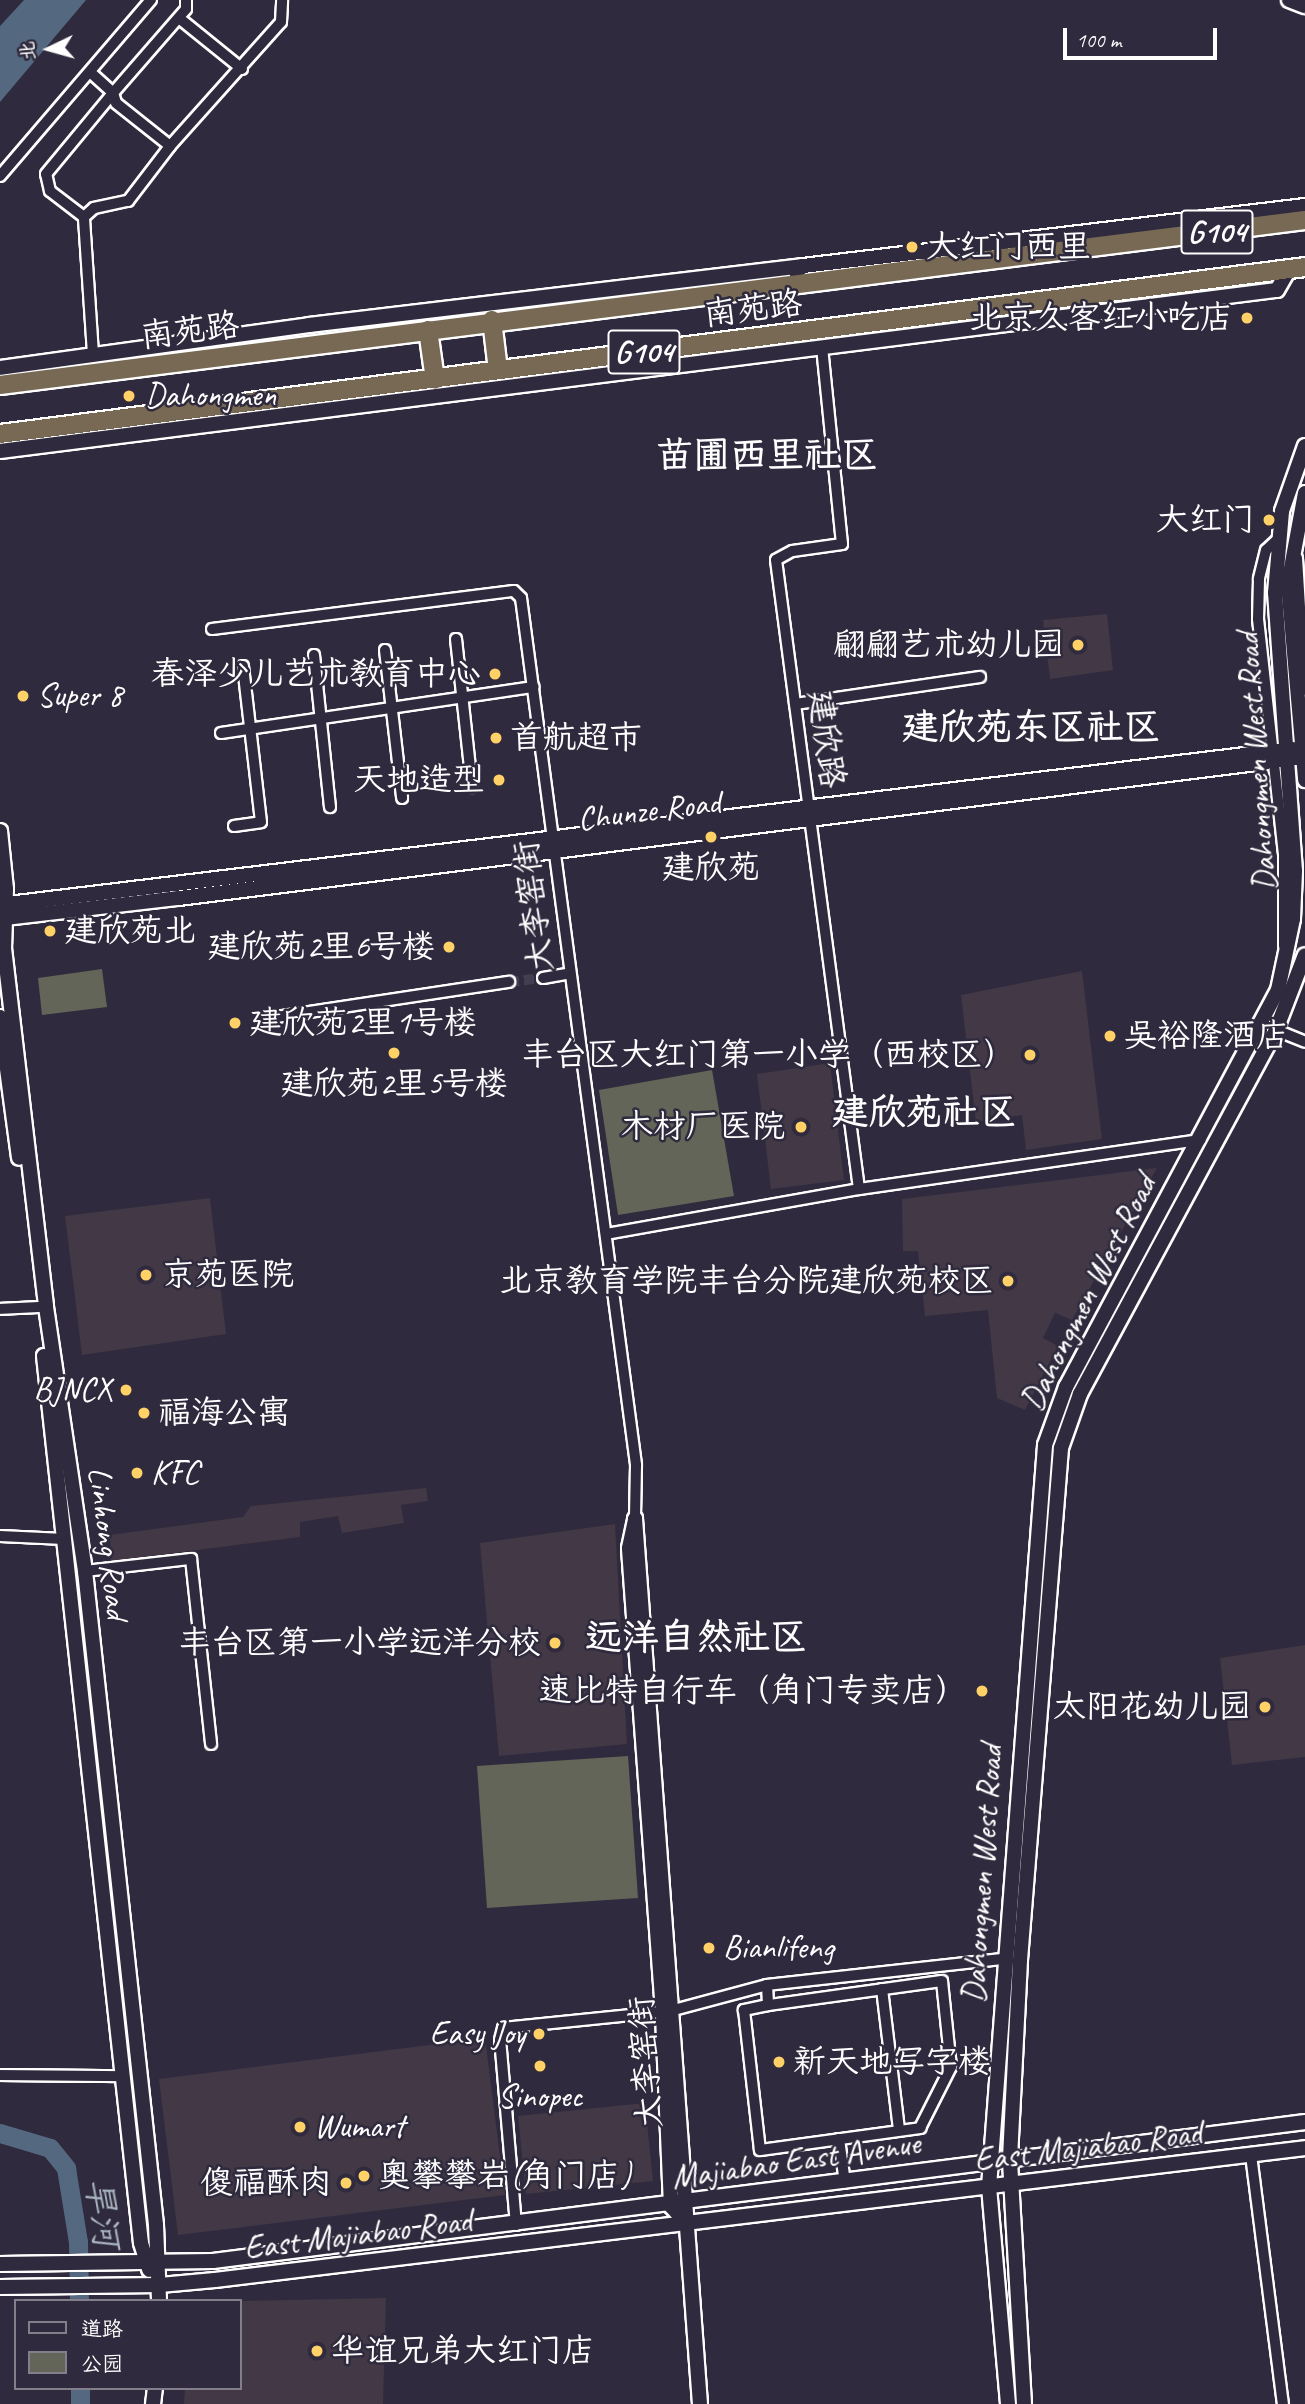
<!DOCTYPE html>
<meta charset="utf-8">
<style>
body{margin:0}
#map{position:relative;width:1305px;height:2404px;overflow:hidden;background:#2f2a3d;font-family:Caveat,"LXGW WenKai TC",sans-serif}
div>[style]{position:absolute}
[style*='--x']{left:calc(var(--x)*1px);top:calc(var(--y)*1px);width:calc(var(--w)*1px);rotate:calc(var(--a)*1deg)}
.built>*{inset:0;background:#423846}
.green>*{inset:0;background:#626557}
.water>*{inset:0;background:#546880}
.river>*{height:19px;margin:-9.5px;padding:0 9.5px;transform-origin:9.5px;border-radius:9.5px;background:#546880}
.street-tunnel>*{height:10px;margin-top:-5px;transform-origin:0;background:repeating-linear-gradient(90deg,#443f50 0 10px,transparent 0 15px)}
.roads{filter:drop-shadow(2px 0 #fff) drop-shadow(-2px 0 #fff) drop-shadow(0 2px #fff) drop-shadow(0 -2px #fff)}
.street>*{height:10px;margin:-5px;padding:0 5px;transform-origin:5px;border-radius:5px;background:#2f2a3d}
.secondary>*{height:14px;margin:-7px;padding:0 7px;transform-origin:7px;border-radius:7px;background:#2f2a3d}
.highway>*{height:18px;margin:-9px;padding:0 9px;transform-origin:9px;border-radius:9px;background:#776954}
.dots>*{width:19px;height:19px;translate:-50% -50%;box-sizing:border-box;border:4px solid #2f2a3d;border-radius:50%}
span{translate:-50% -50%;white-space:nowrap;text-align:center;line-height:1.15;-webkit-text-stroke:5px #2f2a3d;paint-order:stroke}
.shield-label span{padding:2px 5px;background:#2f2a3d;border:2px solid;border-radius:5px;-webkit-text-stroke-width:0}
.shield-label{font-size:32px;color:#fff;font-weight:700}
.poi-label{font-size:33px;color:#fff}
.left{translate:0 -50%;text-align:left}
.right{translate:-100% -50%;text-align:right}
.street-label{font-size:33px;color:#fff}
.water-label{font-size:35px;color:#aab4c0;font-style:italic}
.quarter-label{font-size:37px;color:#fff;font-weight:700}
.legend{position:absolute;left:14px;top:2299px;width:228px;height:91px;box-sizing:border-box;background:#2f2a3d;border:2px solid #827f8b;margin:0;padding:9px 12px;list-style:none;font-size:21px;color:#fff}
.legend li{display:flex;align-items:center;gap:14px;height:35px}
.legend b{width:35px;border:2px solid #827f8b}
.north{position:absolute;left:14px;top:14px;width:70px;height:70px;-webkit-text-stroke:5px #2f2a3d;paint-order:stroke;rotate:265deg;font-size:19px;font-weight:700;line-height:28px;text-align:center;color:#fff}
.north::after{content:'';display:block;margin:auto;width:24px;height:32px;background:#fff;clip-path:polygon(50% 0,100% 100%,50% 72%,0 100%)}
.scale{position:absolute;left:1063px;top:28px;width:154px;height:32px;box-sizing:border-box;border:4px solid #fff;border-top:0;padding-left:9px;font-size:21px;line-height:24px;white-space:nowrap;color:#fff;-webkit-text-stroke:5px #2f2a3d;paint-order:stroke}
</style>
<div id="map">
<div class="built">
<i style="clip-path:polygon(1107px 614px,1113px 670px,1050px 679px,1043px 620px)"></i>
<i style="clip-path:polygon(1082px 971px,1102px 1139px,1026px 1150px,1022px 1115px,976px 1122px,961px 995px)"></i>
<i style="clip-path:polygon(830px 1063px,844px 1180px,771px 1189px,757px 1074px)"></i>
<i style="clip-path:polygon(1157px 1168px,1072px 1320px,1055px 1313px,1043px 1338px,1058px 1346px,1025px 1410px,997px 1398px,988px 1310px,925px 1316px,918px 1251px,903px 1251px,902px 1199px)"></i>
<i style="clip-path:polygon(210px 1198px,226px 1334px,82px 1355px,65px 1216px)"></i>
<i style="clip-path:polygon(426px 1488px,428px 1501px,401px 1505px,404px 1523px,342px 1533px,338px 1516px,300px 1522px,300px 1537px,111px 1561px,110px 1535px,243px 1517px,251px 1506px)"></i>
<i style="clip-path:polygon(615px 1524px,627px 1744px,499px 1756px,480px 1543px)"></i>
<i style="clip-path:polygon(1305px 1645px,1305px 1757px,1232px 1765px,1220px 1658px)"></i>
<i style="clip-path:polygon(485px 2038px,505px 2195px,178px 2235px,159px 2079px)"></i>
<i style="clip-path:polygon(645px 2103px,653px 2181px,526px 2194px,518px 2116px)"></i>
<i style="clip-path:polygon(386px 2298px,383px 2404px,184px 2404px,185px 2388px,240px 2388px,240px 2301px)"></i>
</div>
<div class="green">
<i style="clip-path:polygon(102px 969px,107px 1007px,42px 1015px,38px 978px)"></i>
<i style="clip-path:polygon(712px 1070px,734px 1196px,618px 1215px,599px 1090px)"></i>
<i style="clip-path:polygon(628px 1756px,638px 1898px,487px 1908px,477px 1766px)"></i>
</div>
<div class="water">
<i style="clip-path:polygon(24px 0,86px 0,0 102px,0 26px)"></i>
</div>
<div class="river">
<i style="--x:0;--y:2133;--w:52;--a:16.7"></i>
<i style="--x:50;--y:2148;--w:26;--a:51"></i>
<i style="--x:66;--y:2168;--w:75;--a:80.8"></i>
<i style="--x:78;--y:2242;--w:59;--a:89"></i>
<i style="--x:80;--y:2388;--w:16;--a:90"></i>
</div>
<div class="street-tunnel">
<i style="--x:509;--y:982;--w:34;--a:-7"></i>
</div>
<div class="roads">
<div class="street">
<i style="--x:179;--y:18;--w:81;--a:39"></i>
<i style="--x:90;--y:72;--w:31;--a:42"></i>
<i style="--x:113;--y:93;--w:111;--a:-49"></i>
<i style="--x:186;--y:9;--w:9;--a:-90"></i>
<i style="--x:113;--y:93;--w:10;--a:73"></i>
<i style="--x:116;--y:103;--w:69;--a:38.5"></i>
<i style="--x:0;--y:176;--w:232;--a:-49.4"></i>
<i style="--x:84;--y:217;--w:13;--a:-42"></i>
<i style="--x:94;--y:208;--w:35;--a:-12"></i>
<i style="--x:128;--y:201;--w:69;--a:-52.6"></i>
<i style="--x:170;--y:146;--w:166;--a:-48.2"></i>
<i style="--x:281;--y:22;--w:22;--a:-87"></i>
<i style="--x:822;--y:347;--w:198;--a:84.2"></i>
<i style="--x:842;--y:544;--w:50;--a:172"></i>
<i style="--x:792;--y:551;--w:18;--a:151"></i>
<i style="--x:776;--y:560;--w:634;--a:82.48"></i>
<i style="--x:93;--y:354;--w:137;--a:-93.8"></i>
<i style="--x:84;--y:217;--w:43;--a:-142.6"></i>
<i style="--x:50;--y:191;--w:17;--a:-103"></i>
<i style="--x:46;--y:174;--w:105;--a:-50.4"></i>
<i style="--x:1278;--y:539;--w:16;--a:137"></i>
<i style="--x:1266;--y:550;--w:30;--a:104"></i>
<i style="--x:1259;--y:579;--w:40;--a:91.4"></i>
<i style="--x:1258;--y:619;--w:235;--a:83.7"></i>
<i style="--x:1284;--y:853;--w:93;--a:90"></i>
<i style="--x:1297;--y:558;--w:132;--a:86.5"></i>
<i style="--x:212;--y:629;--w:304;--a:-7.2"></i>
<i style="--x:514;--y:591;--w:10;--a:45"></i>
<i style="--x:521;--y:598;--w:875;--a:82.44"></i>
<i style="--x:636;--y:1465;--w:54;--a:91.1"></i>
<i style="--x:456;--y:639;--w:149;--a:83.8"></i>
<i style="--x:385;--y:650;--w:149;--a:83.4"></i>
<i style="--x:314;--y:655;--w:153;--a:84"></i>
<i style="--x:795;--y:704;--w:187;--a:-8.3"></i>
<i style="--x:221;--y:733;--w:316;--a:-8.4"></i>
<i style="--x:234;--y:826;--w:27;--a:-8"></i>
<i style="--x:261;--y:822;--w:157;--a:-96.6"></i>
<i style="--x:543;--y:978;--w:27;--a:-10"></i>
<i style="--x:263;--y:1019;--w:249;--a:-8.6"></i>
<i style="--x:1276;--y:1030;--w:31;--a:22"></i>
<i style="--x:606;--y:1234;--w:257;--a:-10.1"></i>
<i style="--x:859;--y:1189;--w:345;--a:-8.2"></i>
<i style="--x:0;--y:1309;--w:39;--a:-3"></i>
<i style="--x:0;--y:1536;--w:64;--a:2.7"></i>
<i style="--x:85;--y:1571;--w:107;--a:-6.5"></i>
<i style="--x:191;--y:1559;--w:186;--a:83.8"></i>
<i style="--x:767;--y:1985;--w:20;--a:87"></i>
<i style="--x:768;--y:2005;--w:25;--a:168"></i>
<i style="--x:744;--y:2010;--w:141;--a:83.5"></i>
<i style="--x:760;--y:2150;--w:162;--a:-7.8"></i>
<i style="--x:920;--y:2128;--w:68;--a:-63.1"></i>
<i style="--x:951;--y:2067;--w:86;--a:-96"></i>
<i style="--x:942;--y:1981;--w:176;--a:172.1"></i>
<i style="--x:882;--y:1989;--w:142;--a:83.1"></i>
<i style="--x:0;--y:2075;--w:124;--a:0.5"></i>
<i style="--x:839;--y:2139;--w:44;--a:82.2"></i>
<i style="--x:1251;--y:2155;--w:251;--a:82.7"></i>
<i style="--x:516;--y:2225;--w:186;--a:-94.9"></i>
<i style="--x:500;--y:2040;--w:12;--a:-76"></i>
<i style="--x:503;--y:2028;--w:168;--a:-5.8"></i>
<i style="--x:670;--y:2011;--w:100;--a:-15"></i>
<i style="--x:767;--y:1985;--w:238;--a:-6.3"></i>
</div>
<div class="secondary">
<i style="--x:1289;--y:0;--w:17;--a:21"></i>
<i style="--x:796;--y:272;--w:9;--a:-41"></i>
<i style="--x:803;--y:266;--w:506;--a:-6.82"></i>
<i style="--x:0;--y:368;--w:312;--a:-7.9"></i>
<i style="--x:309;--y:325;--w:498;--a:-6.8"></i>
<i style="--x:0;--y:451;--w:1287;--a:-7.19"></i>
<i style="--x:1277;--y:290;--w:24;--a:-60"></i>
<i style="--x:1305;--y:493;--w:93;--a:100.6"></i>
<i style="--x:1288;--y:584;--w:197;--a:85"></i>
<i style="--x:0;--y:831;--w:58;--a:84.1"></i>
<i style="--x:6;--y:889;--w:59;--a:91.9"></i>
<i style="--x:4;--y:948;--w:361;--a:83.3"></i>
<i style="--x:46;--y:1307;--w:267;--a:81.6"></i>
<i style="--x:85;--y:1571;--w:658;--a:83.8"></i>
<i style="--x:156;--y:2225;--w:76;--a:87.7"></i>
<i style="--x:0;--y:905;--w:1303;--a:-6.87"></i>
<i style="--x:0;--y:914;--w:6;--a:39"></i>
<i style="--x:5;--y:918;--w:175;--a:-6.6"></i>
<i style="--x:179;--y:898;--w:1135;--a:-7.14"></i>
<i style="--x:0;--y:1017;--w:142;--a:82.3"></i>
<i style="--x:44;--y:1356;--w:892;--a:83.76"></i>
<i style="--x:141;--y:2243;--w:28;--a:73"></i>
<i style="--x:687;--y:2224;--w:24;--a:-132"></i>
<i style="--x:671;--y:2206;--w:194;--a:-92.4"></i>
<i style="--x:663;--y:2012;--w:465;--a:-94.2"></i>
<i style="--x:629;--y:1548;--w:30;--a:-78"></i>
<i style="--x:635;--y:1519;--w:887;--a:85.8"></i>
<i style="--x:0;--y:2264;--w:213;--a:-0.8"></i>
<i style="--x:213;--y:2261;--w:1101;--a:-7.25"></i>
<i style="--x:0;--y:2287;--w:160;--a:-0.7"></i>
<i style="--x:160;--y:2285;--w:55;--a:-5.2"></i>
<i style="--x:215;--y:2280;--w:1098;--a:-6.9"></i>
<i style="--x:153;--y:2404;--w:16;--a:-83"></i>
<i style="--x:1008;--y:2404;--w:218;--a:-95"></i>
<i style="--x:989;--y:2187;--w:744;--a:-85.68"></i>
<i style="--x:1045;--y:1445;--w:62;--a:-70.1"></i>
<i style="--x:1066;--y:1387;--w:450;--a:-61.9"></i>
<i style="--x:1278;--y:990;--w:73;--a:-78.1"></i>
<i style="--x:1293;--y:919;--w:48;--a:-87.6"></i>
<i style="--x:1295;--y:871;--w:279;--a:-94.1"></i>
<i style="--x:1275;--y:593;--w:82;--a:-85.1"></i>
<i style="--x:1282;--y:511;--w:69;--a:-70.5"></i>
<i style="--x:1024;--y:2404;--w:246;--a:-93.3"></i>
<i style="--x:1010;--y:2158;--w:198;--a:-87.1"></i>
<i style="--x:1020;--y:1960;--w:514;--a:-85.42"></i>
<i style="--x:1061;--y:1448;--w:57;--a:-70.6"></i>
<i style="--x:1080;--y:1394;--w:413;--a:-61.7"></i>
<i style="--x:1276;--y:1030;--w:80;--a:-68.9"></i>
</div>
<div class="highway">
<i style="--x:492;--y:320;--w:50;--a:83.2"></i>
<i style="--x:428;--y:330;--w:50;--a:82"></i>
<i style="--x:0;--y:385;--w:1315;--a:-7.21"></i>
<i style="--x:0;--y:434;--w:1316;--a:-7.29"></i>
</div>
</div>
<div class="dots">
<i style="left:912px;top:247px;background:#ffd166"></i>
<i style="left:1247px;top:318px;background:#ffd166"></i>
<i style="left:129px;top:396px;background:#ffd166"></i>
<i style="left:1269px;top:520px;background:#ffd166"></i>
<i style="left:1078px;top:645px;background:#ffd166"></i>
<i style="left:495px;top:674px;background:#ffd166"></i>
<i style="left:23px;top:696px;background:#ffd166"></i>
<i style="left:496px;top:738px;background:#ffd166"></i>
<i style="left:499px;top:780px;background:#ffd166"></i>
<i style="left:711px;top:837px;background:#ffd166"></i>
<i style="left:50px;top:931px;background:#ffd166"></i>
<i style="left:449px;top:947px;background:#ffd166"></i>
<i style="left:235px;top:1023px;background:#ffd166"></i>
<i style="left:1110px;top:1036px;background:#ffd166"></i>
<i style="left:394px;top:1053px;background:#ffd166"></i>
<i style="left:1030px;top:1055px;background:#ffd166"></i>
<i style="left:801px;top:1127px;background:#ffd166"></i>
<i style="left:146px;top:1275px;background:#ffd166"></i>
<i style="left:1008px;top:1281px;background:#ffd166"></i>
<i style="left:126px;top:1390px;background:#ffd166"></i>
<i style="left:144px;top:1413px;background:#ffd166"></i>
<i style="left:137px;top:1473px;background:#ffd166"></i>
<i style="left:555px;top:1643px;background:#ffd166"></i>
<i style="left:982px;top:1691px;background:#ffd166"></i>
<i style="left:1265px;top:1707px;background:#ffd166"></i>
<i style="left:709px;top:1948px;background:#ffd166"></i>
<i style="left:539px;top:2034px;background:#ffd166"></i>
<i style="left:779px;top:2062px;background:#ffd166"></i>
<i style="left:540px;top:2066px;background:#ffd166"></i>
<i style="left:300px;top:2127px;background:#ffd166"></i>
<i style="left:364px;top:2176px;background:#ffd166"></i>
<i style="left:346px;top:2183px;background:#ffd166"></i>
<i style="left:317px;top:2351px;background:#ffd166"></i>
</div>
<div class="shield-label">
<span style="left:1217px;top:232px">G104</span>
<span style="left:644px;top:352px">G104</span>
</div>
<div class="poi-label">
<span class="left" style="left:926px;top:247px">大红门西里</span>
<span class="right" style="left:1233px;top:318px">北京久客红小吃店</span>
<span class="left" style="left:145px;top:396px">Dahongmen</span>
<span class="right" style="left:1255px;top:520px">大红门</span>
<span class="right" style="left:1064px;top:645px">翩翩艺术幼儿园</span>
<span class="right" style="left:481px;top:674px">春泽少儿艺术教育中心</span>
<span class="left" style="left:37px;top:696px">Super 8</span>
<span class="left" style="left:510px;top:738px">首航超市</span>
<span class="right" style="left:485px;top:780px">天地造型</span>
<span style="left:711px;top:868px">建欣苑</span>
<span class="left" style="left:64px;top:931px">建欣苑北</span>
<span class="right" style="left:435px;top:947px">建欣苑2里6号楼</span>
<span class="left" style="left:249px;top:1023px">建欣苑2里1号楼</span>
<span class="left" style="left:1124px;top:1036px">吴裕隆酒店</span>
<span class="right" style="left:1016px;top:1055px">丰台区大红门第一小学（西校区）</span>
<span style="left:394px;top:1084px">建欣苑2里5号楼</span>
<span class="right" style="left:785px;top:1127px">木材厂医院</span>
<span class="left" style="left:162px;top:1275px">京苑医院</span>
<span class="right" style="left:994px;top:1281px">北京教育学院丰台分院建欣苑校区</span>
<span class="right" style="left:112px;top:1390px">BJNCX</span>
<span class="left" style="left:158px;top:1413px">福海公寓</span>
<span class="left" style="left:151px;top:1473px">KFC</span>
<span class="right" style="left:541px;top:1643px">丰台区第一小学远洋分校</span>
<span class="right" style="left:968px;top:1691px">速比特自行车（角门专卖店）</span>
<span class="right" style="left:1251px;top:1707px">太阳花幼儿园</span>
<span class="left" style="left:723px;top:1948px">Bianlifeng</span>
<span class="right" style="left:525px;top:2034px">Easy Joy</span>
<span class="left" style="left:793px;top:2062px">新天地写字楼</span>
<span style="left:540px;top:2097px">Sinopec</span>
<span class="left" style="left:314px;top:2127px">Wumart</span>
<span class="left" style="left:378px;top:2176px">奥攀攀岩(角门店)</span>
<span class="right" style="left:332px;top:2183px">傻福酥肉</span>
<span class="left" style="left:331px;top:2351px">华谊兄弟大红门店</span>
</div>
<div class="street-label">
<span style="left:753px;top:309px;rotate:-7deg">南苑路</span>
<span style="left:190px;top:331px;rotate:-7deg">南苑路</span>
<span style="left:826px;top:739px;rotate:82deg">建欣路</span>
<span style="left:1257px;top:762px;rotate:-94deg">Dahongmen West Road</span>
<span style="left:649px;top:811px;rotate:-7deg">Chunze Road</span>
<span style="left:534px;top:906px;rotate:-97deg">大李窑街</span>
<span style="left:1089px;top:1293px;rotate:-63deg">Dahongmen West Road</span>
<span style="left:108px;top:1543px;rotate:83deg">Linhong Road</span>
<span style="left:983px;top:1874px;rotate:-86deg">Dahongmen West Road</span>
<span style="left:646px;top:2062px;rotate:-94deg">大李窑街</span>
<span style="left:1088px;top:2147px;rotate:-7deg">East Majiabao Road</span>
<span style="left:796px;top:2161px;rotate:-8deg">Majiabao East Avenue</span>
<span style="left:358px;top:2235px;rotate:-7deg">East Majiabao Road</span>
</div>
<div class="water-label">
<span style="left:102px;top:2213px;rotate:82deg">旱河</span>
</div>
<div class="quarter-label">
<span style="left:767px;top:455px">苗圃西里社区</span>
<span style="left:1031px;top:727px">建欣苑东区社区</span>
<span style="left:924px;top:1112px">建欣苑社区</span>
<span style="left:696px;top:1637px">远洋自然社区</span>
</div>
<ul class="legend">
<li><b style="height:9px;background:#2f2a3d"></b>道路</li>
<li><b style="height:19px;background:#626557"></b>公园</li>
</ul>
<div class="north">北</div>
<div class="scale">100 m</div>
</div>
